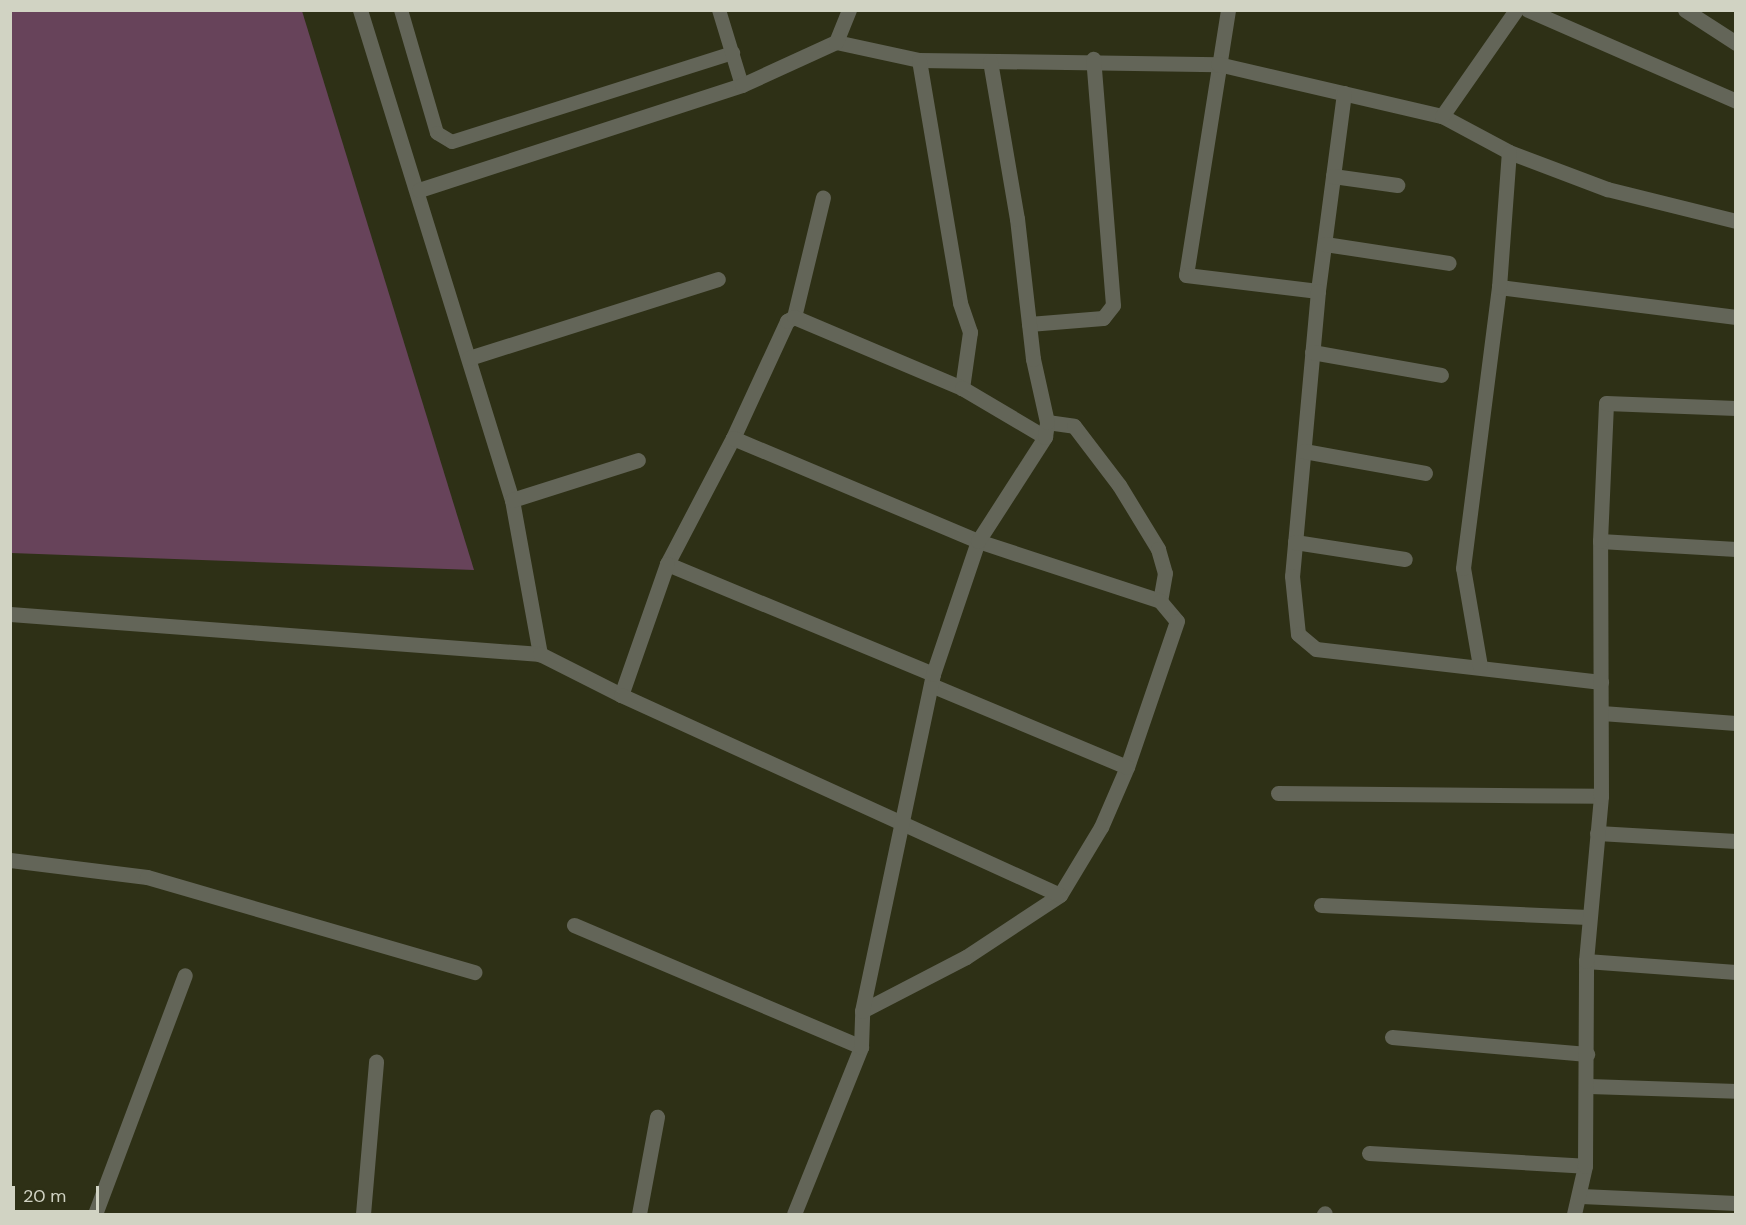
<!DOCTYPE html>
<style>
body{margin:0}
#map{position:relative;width:1746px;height:1225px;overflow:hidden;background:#2e3016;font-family:"DM Sans",sans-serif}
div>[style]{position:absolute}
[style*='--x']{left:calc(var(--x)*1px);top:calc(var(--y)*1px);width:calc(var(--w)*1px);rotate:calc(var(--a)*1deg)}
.green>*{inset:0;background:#67435a}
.lane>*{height:14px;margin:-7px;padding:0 7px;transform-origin:7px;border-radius:7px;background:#636558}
.street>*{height:15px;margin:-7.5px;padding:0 7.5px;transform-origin:7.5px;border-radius:7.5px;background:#636558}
span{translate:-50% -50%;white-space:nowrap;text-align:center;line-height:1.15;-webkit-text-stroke:4.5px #2e3016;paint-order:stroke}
.frame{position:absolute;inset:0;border:12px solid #d1d3c3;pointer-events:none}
.scale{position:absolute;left:12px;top:1186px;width:87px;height:27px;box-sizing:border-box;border:3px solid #d1d3c3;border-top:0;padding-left:8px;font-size:18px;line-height:21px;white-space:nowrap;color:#d1d3c3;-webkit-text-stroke:4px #2e3016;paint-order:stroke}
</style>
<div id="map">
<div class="green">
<i style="clip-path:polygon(11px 10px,302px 11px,474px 570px,11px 553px)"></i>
</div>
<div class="lane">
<i style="--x:401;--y:10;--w:128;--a:73.7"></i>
<i style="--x:437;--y:133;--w:17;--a:31"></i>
<i style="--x:452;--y:142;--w:295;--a:-17.6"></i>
<i style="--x:719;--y:10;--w:78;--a:73"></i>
</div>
<div class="street">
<i style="--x:360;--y:10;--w:513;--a:72.77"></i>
<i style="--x:512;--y:500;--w:157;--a:79.7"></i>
<i style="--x:1228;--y:10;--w:268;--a:99"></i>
<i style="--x:1186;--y:275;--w:133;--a:6.9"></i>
<i style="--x:1528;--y:10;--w:227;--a:23.6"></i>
<i style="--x:1685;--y:10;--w:61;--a:32.9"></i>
<i style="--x:836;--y:42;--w:85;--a:12.2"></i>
<i style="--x:919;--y:60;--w:299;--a:0.8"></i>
<i style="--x:1218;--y:64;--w:230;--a:13.1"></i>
<i style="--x:1442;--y:116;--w:76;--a:28.2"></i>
<i style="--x:1509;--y:152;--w:105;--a:20.7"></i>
<i style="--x:1607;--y:189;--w:133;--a:13.9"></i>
<i style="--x:919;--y:60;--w:246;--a:80.4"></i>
<i style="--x:960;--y:303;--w:31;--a:71"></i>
<i style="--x:970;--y:332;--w:57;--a:98.1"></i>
<i style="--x:1344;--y:93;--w:200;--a:97.5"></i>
<i style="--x:1318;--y:291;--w:286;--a:95.2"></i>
<i style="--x:1292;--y:576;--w:58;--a:84.1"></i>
<i style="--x:1298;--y:634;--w:23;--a:40"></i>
<i style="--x:1316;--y:649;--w:287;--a:6.6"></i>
<i style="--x:1442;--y:116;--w:129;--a:-55.1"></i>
<i style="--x:1333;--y:176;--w:65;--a:8"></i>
<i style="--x:419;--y:190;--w:340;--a:-18"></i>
<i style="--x:742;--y:85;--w:103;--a:-24.6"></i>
<i style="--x:836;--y:42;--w:35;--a:-68"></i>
<i style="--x:1325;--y:244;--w:125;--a:8.7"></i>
<i style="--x:1499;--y:287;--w:239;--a:7.2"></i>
<i style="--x:794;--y:317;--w:123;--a:-76.4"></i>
<i style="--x:1029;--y:324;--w:74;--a:-4.6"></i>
<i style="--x:1103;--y:318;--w:16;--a:-52"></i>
<i style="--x:1113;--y:305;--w:247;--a:-94.6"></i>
<i style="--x:1312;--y:352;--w:131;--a:10.1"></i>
<i style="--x:469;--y:358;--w:261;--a:-17.6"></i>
<i style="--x:1047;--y:422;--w:27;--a:8"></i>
<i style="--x:1074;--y:426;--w:74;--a:52.7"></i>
<i style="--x:1119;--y:485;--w:75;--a:58.6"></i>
<i style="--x:1158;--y:549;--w:25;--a:74"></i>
<i style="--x:1165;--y:573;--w:28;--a:100"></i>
<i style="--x:733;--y:438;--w:129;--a:-65.2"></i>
<i style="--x:787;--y:321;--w:8;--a:-30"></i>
<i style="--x:794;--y:317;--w:182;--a:22.9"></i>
<i style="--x:962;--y:388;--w:96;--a:30.6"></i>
<i style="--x:1304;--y:451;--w:123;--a:10.3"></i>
<i style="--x:512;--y:500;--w:132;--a:-17.6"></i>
<i style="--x:1600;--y:541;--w:136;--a:3.4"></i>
<i style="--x:1295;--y:542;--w:111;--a:8.8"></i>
<i style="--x:667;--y:564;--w:142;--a:-62.4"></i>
<i style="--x:733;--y:438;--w:266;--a:22.8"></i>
<i style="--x:978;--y:541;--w:192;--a:18.2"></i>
<i style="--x:1160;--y:601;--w:26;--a:50"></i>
<i style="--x:1177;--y:621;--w:154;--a:108.9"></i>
<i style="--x:1127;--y:767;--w:65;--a:113.4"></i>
<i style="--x:1101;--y:827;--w:79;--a:121.1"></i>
<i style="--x:1060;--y:895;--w:113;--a:146.6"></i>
<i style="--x:966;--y:957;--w:117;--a:152.6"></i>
<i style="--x:10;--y:614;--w:532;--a:4.32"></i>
<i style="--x:540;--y:654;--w:91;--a:26.8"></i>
<i style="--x:1480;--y:666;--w:99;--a:-99.8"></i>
<i style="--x:1463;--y:568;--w:283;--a:-82.7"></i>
<i style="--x:1499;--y:287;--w:135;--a:-85.8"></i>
<i style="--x:933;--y:674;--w:288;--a:-157.5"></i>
<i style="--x:667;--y:564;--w:139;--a:109.3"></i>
<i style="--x:621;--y:695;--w:482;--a:24.5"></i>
<i style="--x:931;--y:685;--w:212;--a:22.7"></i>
<i style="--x:1602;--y:713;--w:134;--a:4.3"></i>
<i style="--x:1278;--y:793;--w:323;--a:0.5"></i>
<i style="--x:1597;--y:833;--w:139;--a:3.3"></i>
<i style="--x:10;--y:860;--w:138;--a:7.1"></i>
<i style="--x:147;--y:877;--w:341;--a:16.2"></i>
<i style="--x:1321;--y:905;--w:267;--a:2.6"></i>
<i style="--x:574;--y:925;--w:312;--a:23"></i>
<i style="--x:1586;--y:961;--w:150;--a:4.2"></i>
<i style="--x:1392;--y:1037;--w:196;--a:5"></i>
<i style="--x:1589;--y:1086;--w:147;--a:1.9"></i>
<i style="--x:1369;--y:1153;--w:216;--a:3.4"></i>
<i style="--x:1581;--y:1196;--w:155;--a:2.6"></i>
<i style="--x:95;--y:1214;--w:255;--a:-69.4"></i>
<i style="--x:363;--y:1214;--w:153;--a:-85.1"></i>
<i style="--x:639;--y:1214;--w:99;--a:-79.5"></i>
<i style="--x:794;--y:1214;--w:180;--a:-68.1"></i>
<i style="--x:861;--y:1047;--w:36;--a:-88"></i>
<i style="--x:862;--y:1011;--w:344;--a:-78.1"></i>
<i style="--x:933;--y:674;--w:140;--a:-71.3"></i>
<i style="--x:978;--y:541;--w:124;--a:-57.2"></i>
<i style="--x:1045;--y:437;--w:15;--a:-82"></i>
<i style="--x:1047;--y:422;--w:65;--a:-102.5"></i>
<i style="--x:1033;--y:359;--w:141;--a:-96.5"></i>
<i style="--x:1017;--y:219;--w:160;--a:-99.7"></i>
<i style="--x:1324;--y:1214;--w:1;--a:-45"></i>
<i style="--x:1574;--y:1214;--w:49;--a:-77.1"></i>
<i style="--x:1585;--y:1166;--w:205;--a:-89.7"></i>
<i style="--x:1586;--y:961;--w:166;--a:-84.8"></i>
<i style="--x:1601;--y:796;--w:255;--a:-90.2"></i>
<i style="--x:1600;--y:541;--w:138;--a:-87.5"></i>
<i style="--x:1606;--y:403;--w:130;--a:2.2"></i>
</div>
<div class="frame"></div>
<div class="scale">20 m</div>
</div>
